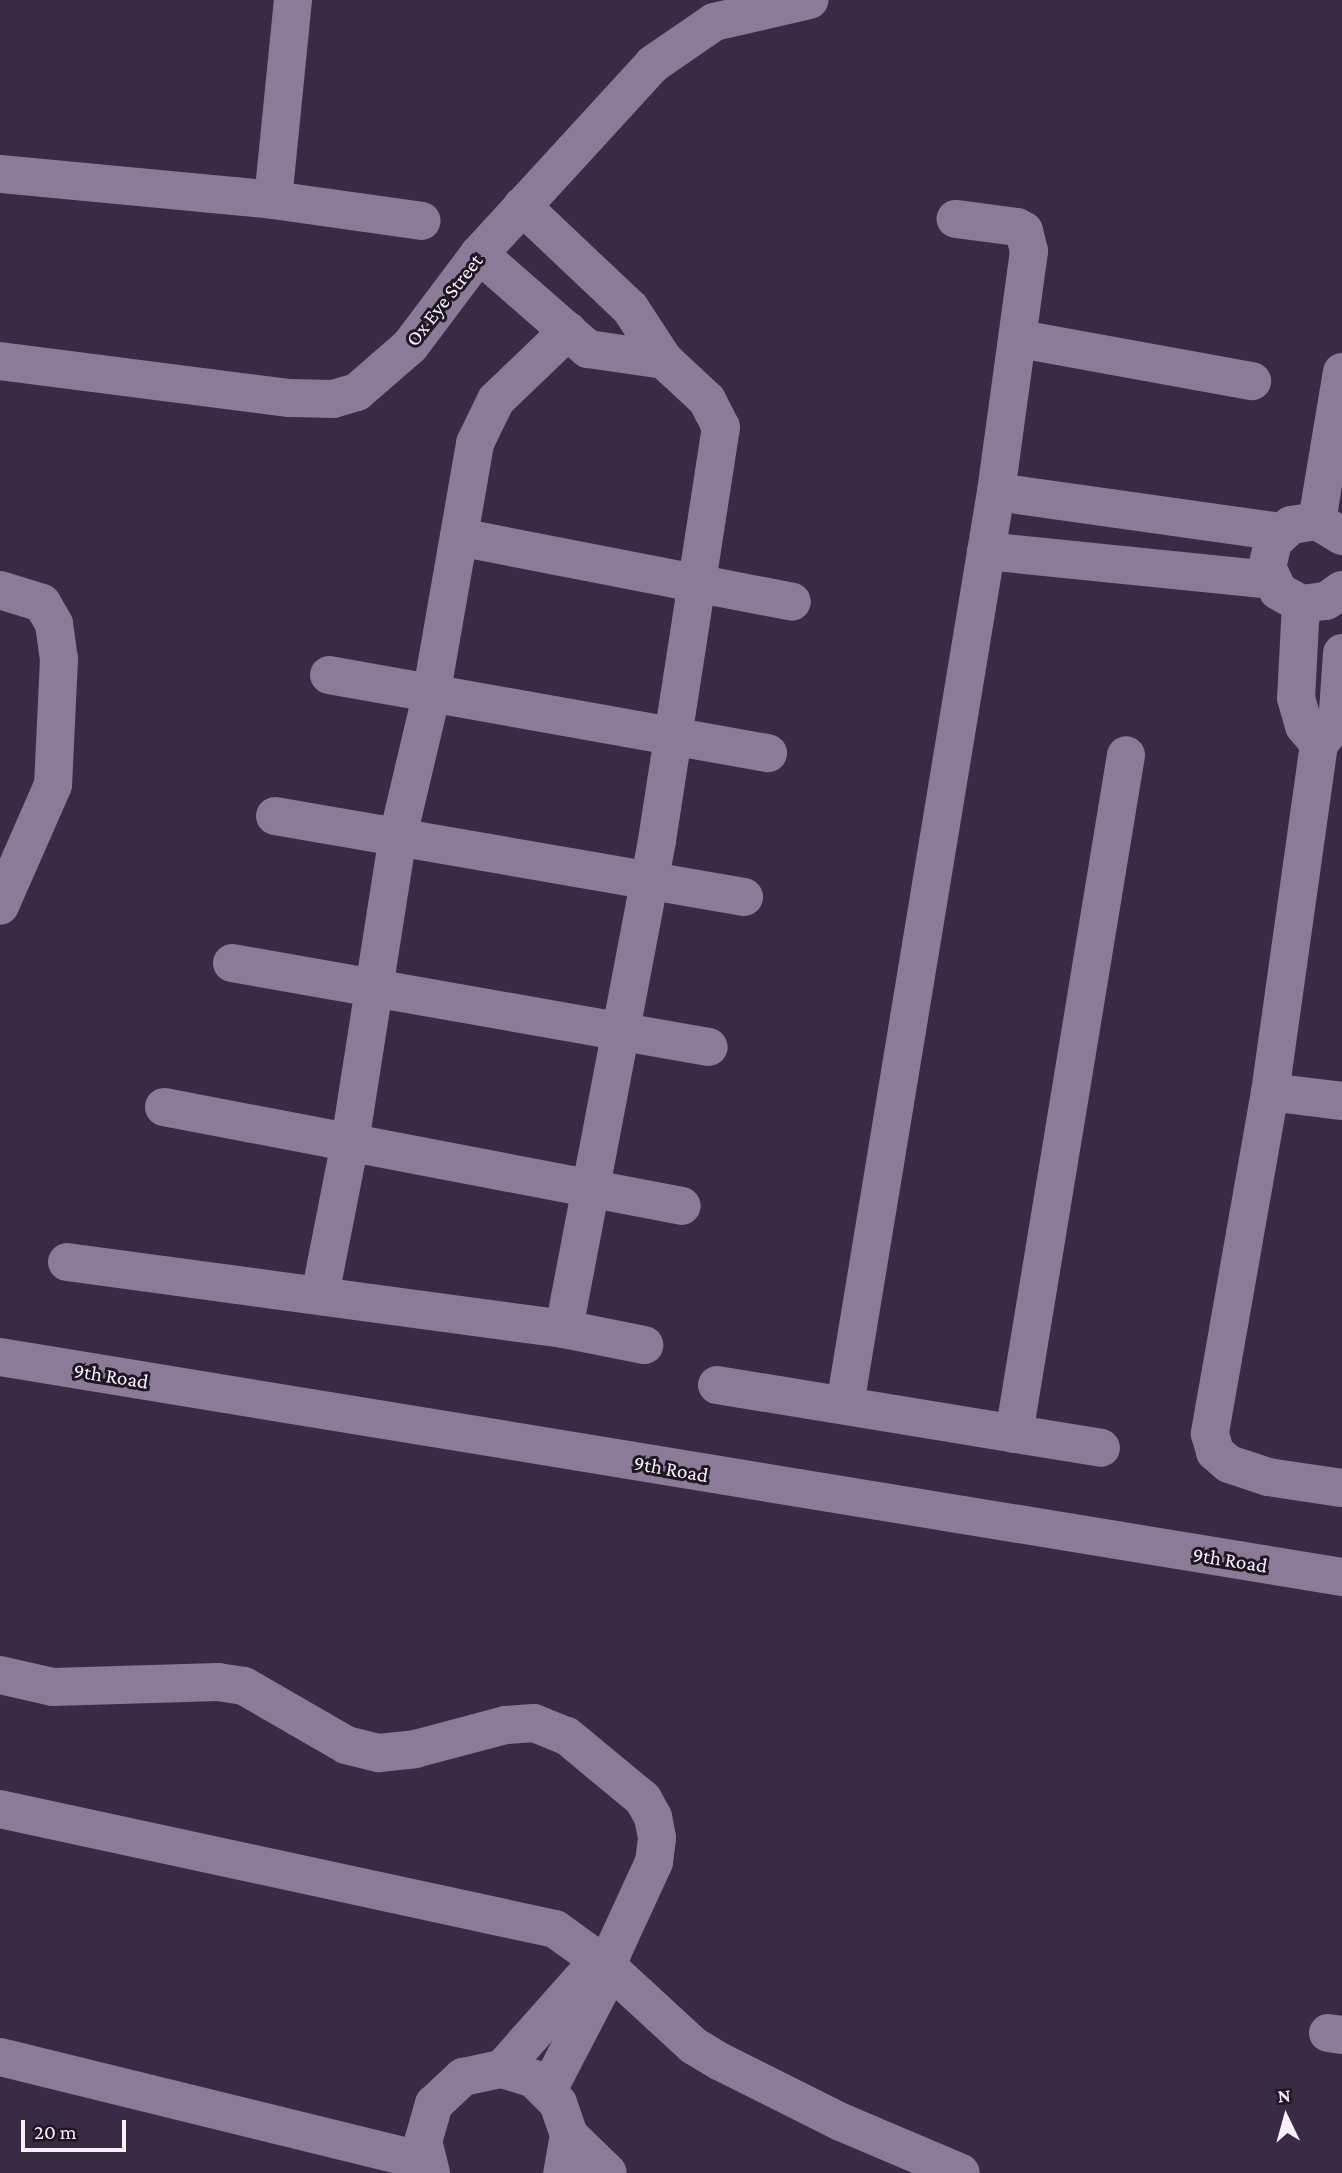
<!DOCTYPE html>
<style>
body{margin:0}
#map{position:relative;width:1342px;height:2173px;overflow:hidden;background:#3a2b44;font-family:"Crimson Pro",serif}
div>[style]{position:absolute}
[style*='--x']{left:calc(var(--x)*1px);top:calc(var(--y)*1px);width:calc(var(--w)*1px);rotate:calc(var(--a)*1deg)}
.minor>*{height:38px;margin:-19px;padding:0 19px;transform-origin:19px;border-radius:19px;background:#8c7b98}
span{translate:-50% -50%;white-space:nowrap;text-align:center;line-height:1.15;-webkit-text-stroke:6px #1e1722;paint-order:stroke}
.street-label{font-size:21px;color:#f8f1fe}
.north{position:absolute;left:1251px;top:2082px;width:70px;height:70px;-webkit-text-stroke:5px #1e1722;paint-order:stroke;rotate:355deg;font-size:19px;font-weight:700;line-height:28px;text-align:center;color:#f8f1fe}
.north::after{content:'';display:block;margin:auto;width:24px;height:32px;background:#f8f1fe;clip-path:polygon(50% 0,100% 100%,50% 72%,0 100%)}
.scale{position:absolute;left:21px;top:2120px;width:105px;height:32px;box-sizing:border-box;border:4px solid #f8f1fe;border-top:0;padding-left:9px;font-size:21px;line-height:24px;white-space:nowrap;color:#f8f1fe;-webkit-text-stroke:5px #1e1722;paint-order:stroke}
</style>
<div id="map">
<div class="minor">
<i style="--x:0;--y:174;--w:274;--a:5.4"></i>
<i style="--x:273;--y:200;--w:150;--a:8"></i>
<i style="--x:273;--y:200;--w:201;--a:-84.3"></i>
<i style="--x:522;--y:206;--w:149;--a:43.4"></i>
<i style="--x:630;--y:308;--w:62;--a:56.8"></i>
<i style="--x:664;--y:360;--w:59;--a:42.9"></i>
<i style="--x:707;--y:400;--w:30;--a:63"></i>
<i style="--x:721;--y:427;--w:419;--a:98.8"></i>
<i style="--x:657;--y:841;--w:497;--a:100.8"></i>
<i style="--x:479;--y:254;--w:145;--a:41.1"></i>
<i style="--x:588;--y:349;--w:77;--a:8.2"></i>
<i style="--x:1020;--y:339;--w:236;--a:10.3"></i>
<i style="--x:0;--y:361;--w:292;--a:7.3"></i>
<i style="--x:290;--y:398;--w:43;--a:1.3"></i>
<i style="--x:333;--y:399;--w:25;--a:-16"></i>
<i style="--x:357;--y:392;--w:70;--a:-41"></i>
<i style="--x:410;--y:346;--w:115;--a:-53.1"></i>
<i style="--x:479;--y:254;--w:258;--a:-47.5"></i>
<i style="--x:653;--y:64;--w:74;--a:-34.5"></i>
<i style="--x:714;--y:22;--w:98;--a:-13"></i>
<i style="--x:996;--y:492;--w:288;--a:8"></i>
<i style="--x:1317;--y:521;--w:151;--a:-80.5"></i>
<i style="--x:1342;--y:536;--w:29;--a:-149"></i>
<i style="--x:1317;--y:521;--w:26;--a:171"></i>
<i style="--x:1291;--y:525;--w:25;--a:137"></i>
<i style="--x:1273;--y:542;--w:26;--a:103"></i>
<i style="--x:1267;--y:567;--w:26;--a:65"></i>
<i style="--x:1278;--y:591;--w:26;--a:29"></i>
<i style="--x:1301;--y:604;--w:25;--a:-7"></i>
<i style="--x:1326;--y:601;--w:19;--a:-35"></i>
<i style="--x:459;--y:537;--w:339;--a:11"></i>
<i style="--x:986;--y:551;--w:286;--a:5.8"></i>
<i style="--x:0;--y:590;--w:44;--a:17.2"></i>
<i style="--x:42;--y:603;--w:24;--a:60"></i>
<i style="--x:54;--y:624;--w:35;--a:82"></i>
<i style="--x:59;--y:659;--w:126;--a:92.7"></i>
<i style="--x:53;--y:785;--w:132;--a:113.7"></i>
<i style="--x:1301;--y:604;--w:94;--a:93"></i>
<i style="--x:1296;--y:698;--w:29;--a:74"></i>
<i style="--x:1304;--y:726;--w:23;--a:50"></i>
<i style="--x:1342;--y:653;--w:58;--a:93.9"></i>
<i style="--x:1338;--y:711;--w:15;--a:106"></i>
<i style="--x:1334;--y:725;--w:24;--a:128"></i>
<i style="--x:1319;--y:744;--w:351;--a:98"></i>
<i style="--x:1270;--y:1092;--w:347;--a:100"></i>
<i style="--x:1210;--y:1434;--w:19;--a:74"></i>
<i style="--x:1215;--y:1452;--w:18;--a:41"></i>
<i style="--x:1229;--y:1464;--w:41;--a:18.4"></i>
<i style="--x:1268;--y:1477;--w:75;--a:8.5"></i>
<i style="--x:329;--y:675;--w:446;--a:10.1"></i>
<i style="--x:275;--y:816;--w:476;--a:9.8"></i>
<i style="--x:232;--y:963;--w:484;--a:10"></i>
<i style="--x:1270;--y:1092;--w:73;--a:7.1"></i>
<i style="--x:164;--y:1107;--w:527;--a:10.82"></i>
<i style="--x:67;--y:1262;--w:501;--a:7.68"></i>
<i style="--x:564;--y:1329;--w:82;--a:11.3"></i>
<i style="--x:320;--y:1295;--w:156;--a:-78.9"></i>
<i style="--x:350;--y:1142;--w:310;--a:-81.1"></i>
<i style="--x:398;--y:836;--w:144;--a:-76.7"></i>
<i style="--x:431;--y:696;--w:257;--a:-80.1"></i>
<i style="--x:475;--y:443;--w:48;--a:-64"></i>
<i style="--x:496;--y:400;--w:100;--a:-43.8"></i>
<i style="--x:0;--y:1357;--w:1360;--a:9.31"></i>
<i style="--x:717;--y:1385;--w:389;--a:9.3"></i>
<i style="--x:845;--y:1405;--w:925;--a:-80.61"></i>
<i style="--x:996;--y:492;--w:243;--a:-82.2"></i>
<i style="--x:1029;--y:251;--w:21;--a:-104"></i>
<i style="--x:1024;--y:231;--w:8;--a:-150"></i>
<i style="--x:1017;--y:227;--w:62;--a:-172.5"></i>
<i style="--x:1014;--y:1434;--w:688;--a:-80.63"></i>
<i style="--x:0;--y:1675;--w:54;--a:12.8"></i>
<i style="--x:53;--y:1687;--w:165;--a:-1.7"></i>
<i style="--x:218;--y:1682;--w:26;--a:9"></i>
<i style="--x:244;--y:1686;--w:118;--a:30"></i>
<i style="--x:346;--y:1745;--w:34;--a:14"></i>
<i style="--x:379;--y:1753;--w:36;--a:-6"></i>
<i style="--x:415;--y:1749;--w:94;--a:-14.8"></i>
<i style="--x:506;--y:1725;--w:28;--a:-4"></i>
<i style="--x:534;--y:1723;--w:35;--a:22"></i>
<i style="--x:567;--y:1736;--w:99;--a:39.7"></i>
<i style="--x:643;--y:1799;--w:21;--a:61"></i>
<i style="--x:653;--y:1817;--w:21;--a:79"></i>
<i style="--x:657;--y:1838;--w:24;--a:97"></i>
<i style="--x:654;--y:1862;--w:98;--a:114.7"></i>
<i style="--x:613;--y:1951;--w:41;--a:108.4"></i>
<i style="--x:600;--y:1990;--w:113;--a:117.5"></i>
<i style="--x:0;--y:1809;--w:568;--a:12.2"></i>
<i style="--x:555;--y:1929;--w:65;--a:35.6"></i>
<i style="--x:608;--y:1967;--w:117;--a:42.6"></i>
<i style="--x:694;--y:2046;--w:31;--a:31"></i>
<i style="--x:721;--y:2062;--w:134;--a:26.6"></i>
<i style="--x:841;--y:2122;--w:130;--a:23"></i>
<i style="--x:1328;--y:2033;--w:14;--a:8"></i>
<i style="--x:0;--y:2057;--w:439;--a:13.8"></i>
<i style="--x:502;--y:2069;--w:143;--a:-48.4"></i>
<i style="--x:569;--y:2135;--w:54;--a:44.3"></i>
<i style="--x:431;--y:2173;--w:32;--a:-104"></i>
<i style="--x:423;--y:2142;--w:40;--a:-74"></i>
<i style="--x:434;--y:2104;--w:40;--a:-43"></i>
<i style="--x:463;--y:2077;--w:40;--a:-12"></i>
<i style="--x:502;--y:2069;--w:34;--a:17"></i>
<i style="--x:534;--y:2079;--w:34;--a:45"></i>
<i style="--x:558;--y:2103;--w:34;--a:71"></i>
<i style="--x:569;--y:2135;--w:39;--a:100"></i>
</div>
<div class="street-label">
<span style="left:444px;top:300px;rotate:-52deg">Ox Eye Street</span>
<span style="left:111px;top:1376px;rotate:9deg">9th Road</span>
<span style="left:671px;top:1469px;rotate:10deg">9th Road</span>
<span style="left:1230px;top:1560px;rotate:9deg">9th Road</span>
</div>
<div class="north">N</div>
<div class="scale">20 m</div>
</div>
